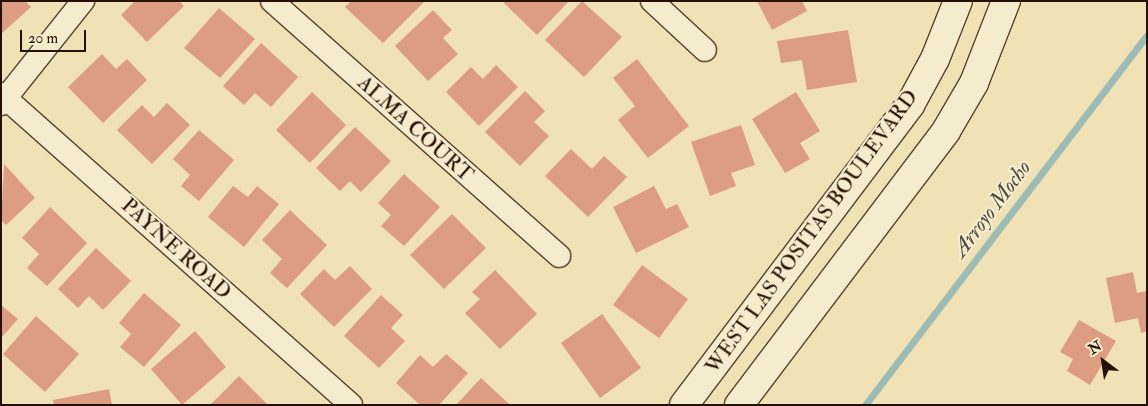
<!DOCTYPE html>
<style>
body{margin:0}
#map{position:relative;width:1148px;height:406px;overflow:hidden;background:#f0e2b4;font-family:"IM FELL Double Pica",serif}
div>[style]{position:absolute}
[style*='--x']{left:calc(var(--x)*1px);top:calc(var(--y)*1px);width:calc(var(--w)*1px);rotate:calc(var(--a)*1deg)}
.stream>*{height:7px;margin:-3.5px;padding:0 3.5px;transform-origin:3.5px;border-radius:3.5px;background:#9dbcb5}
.building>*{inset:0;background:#dc9d81}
.roads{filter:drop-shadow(1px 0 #584431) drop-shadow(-1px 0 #584431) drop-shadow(0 1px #584431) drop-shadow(0 -1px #584431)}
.minor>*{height:22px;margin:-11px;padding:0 11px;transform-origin:11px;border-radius:11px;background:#f5ecce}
.secondary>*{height:28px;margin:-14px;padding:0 14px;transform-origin:14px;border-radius:14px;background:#f5ecce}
span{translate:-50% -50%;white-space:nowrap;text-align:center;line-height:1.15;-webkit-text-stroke:4.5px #f5ecce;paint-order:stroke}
.street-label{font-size:21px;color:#251005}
.water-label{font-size:22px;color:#4f4c43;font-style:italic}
.frame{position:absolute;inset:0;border:2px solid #251005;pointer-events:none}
.north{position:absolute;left:1078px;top:336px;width:50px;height:50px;-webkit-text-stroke:4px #f5ecce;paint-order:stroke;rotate:329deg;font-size:14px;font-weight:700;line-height:20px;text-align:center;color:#251005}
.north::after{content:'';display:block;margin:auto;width:18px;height:22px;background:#251005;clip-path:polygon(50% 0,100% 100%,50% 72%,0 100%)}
.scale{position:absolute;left:20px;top:30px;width:66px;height:22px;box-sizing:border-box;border:2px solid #251005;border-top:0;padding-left:6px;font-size:15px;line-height:18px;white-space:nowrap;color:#251005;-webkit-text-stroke:4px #f5ecce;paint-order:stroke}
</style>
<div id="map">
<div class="stream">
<i style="--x:865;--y:405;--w:465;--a:-52.7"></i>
</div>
<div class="building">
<i style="clip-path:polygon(1px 1px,25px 1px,31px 7px,1px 34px)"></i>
<i style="clip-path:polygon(135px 1px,179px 1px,184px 6px,147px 42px,121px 15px)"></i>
<i style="clip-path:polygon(351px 1px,425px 1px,383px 43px,345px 7px)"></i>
<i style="clip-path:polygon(505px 1px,569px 1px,537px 35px,504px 3px)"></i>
<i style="clip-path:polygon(582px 1px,622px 37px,584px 77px,545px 40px)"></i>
<i style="clip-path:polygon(757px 1px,802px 1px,807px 11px,772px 30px)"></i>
<i style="clip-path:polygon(219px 8px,255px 39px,220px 78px,184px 48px)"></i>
<i style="clip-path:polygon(433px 10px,452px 30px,443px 38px,458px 54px,428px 81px,395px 46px)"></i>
<i style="clip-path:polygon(848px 30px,857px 82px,807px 90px,802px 60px,781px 63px,777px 41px)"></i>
<i style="clip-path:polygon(261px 43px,298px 77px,271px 107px,255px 93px,244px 105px,223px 86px)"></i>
<i style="clip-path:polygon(102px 54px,116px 69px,127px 59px,147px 80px,103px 123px,68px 87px)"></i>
<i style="clip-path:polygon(637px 59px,689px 126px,648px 158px,618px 120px,635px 106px,613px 78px)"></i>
<i style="clip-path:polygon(496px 65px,518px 87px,479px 126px,446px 92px,471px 67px,483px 79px)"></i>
<i style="clip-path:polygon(525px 91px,545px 111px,534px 122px,549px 136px,520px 166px,485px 132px)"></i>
<i style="clip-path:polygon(312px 92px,346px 125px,310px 163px,276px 130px)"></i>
<i style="clip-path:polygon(796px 92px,820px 131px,800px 143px,810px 159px,785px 173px,752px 119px)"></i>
<i style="clip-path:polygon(167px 103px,190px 125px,152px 164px,117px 130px,142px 105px,154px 117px)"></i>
<i style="clip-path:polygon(741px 125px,755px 165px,731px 173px,736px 186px,710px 196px,691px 142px)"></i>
<i style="clip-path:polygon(355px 127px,391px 161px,361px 192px,350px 181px,340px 191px,316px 168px)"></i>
<i style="clip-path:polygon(199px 130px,234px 160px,199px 201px,181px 186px,190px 175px,173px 159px)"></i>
<i style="clip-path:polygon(571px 149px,592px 169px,604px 156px,627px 177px,588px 217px,545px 176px)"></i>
<i style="clip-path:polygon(4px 164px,35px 198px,6px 225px,1px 220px)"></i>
<i style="clip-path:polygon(404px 174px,440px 207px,404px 246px,381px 226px,391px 215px,378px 203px)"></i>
<i style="clip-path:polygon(233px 186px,248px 197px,257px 186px,279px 204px,244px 247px,208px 217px)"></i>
<i style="clip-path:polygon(654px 186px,666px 209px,677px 204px,689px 227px,636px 253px,613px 207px)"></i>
<i style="clip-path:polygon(50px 207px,87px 243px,47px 286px,27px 268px,39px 254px,22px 238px)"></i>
<i style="clip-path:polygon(290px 210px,327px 245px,287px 288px,270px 273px,282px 259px,262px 240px)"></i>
<i style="clip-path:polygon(452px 214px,486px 248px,444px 289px,410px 255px)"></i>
<i style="clip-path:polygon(96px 248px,131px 281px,103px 310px,89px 296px,78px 308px,58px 289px)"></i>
<i style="clip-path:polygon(642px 265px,688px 299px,659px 338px,613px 305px)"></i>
<i style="clip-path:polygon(350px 266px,372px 289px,334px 327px,300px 294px,324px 269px,335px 280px)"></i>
<i style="clip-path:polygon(495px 270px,537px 314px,500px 349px,465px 313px,480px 299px,472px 292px)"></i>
<i style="clip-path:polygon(1133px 272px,1137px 293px,1147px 291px,1147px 331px,1141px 333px,1138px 318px,1115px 323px,1106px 278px)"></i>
<i style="clip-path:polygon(144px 293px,181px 325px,144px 367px,120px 347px,131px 334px,119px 323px)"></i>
<i style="clip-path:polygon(381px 295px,403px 315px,391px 328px,405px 341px,379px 368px,344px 336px)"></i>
<i style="clip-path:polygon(1px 305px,18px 319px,1px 338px)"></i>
<i style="clip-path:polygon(602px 314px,641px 368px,600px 398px,561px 343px)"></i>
<i style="clip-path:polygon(36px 316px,79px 354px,45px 392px,3px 354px)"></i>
<i style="clip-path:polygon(1079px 320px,1116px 341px,1090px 385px,1067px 371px,1073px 359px,1060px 352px)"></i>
<i style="clip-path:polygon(195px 331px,226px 367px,182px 405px,151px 369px)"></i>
<i style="clip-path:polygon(446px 354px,468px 373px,439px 405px,420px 405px,396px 383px,420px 355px,433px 367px)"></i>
<i style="clip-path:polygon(239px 376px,268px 405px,210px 405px)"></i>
<i style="clip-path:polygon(481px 378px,510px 405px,456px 405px)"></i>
<i style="clip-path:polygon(109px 389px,112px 405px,54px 405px,53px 400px)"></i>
</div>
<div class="roads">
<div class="minor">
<i style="--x:272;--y:1;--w:384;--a:41.6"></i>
<i style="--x:652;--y:1;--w:72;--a:42.8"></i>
<i style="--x:1;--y:94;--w:468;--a:41.6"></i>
<i style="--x:1;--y:104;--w:132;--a:-51.5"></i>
</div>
<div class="secondary">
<i style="--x:684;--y:405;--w:376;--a:-53"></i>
<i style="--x:910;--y:105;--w:52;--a:-61.5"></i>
<i style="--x:935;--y:59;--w:62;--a:-68.4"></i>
<i style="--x:739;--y:405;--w:343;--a:-52.9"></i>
<i style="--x:946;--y:131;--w:56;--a:-59.7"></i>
<i style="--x:974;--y:83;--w:88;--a:-68.7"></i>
</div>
</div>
<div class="street-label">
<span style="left:415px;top:129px;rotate:42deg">ALMA COURT</span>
<span style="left:812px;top:232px;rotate:-54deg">WEST LAS POSITAS BOULEVARD</span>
<span style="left:176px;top:249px;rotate:42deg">PAYNE ROAD</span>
</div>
<div class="water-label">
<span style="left:992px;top:209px;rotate:-53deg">Arroyo Mocho</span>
</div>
<div class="frame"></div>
<div class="north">N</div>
<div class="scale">20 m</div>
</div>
